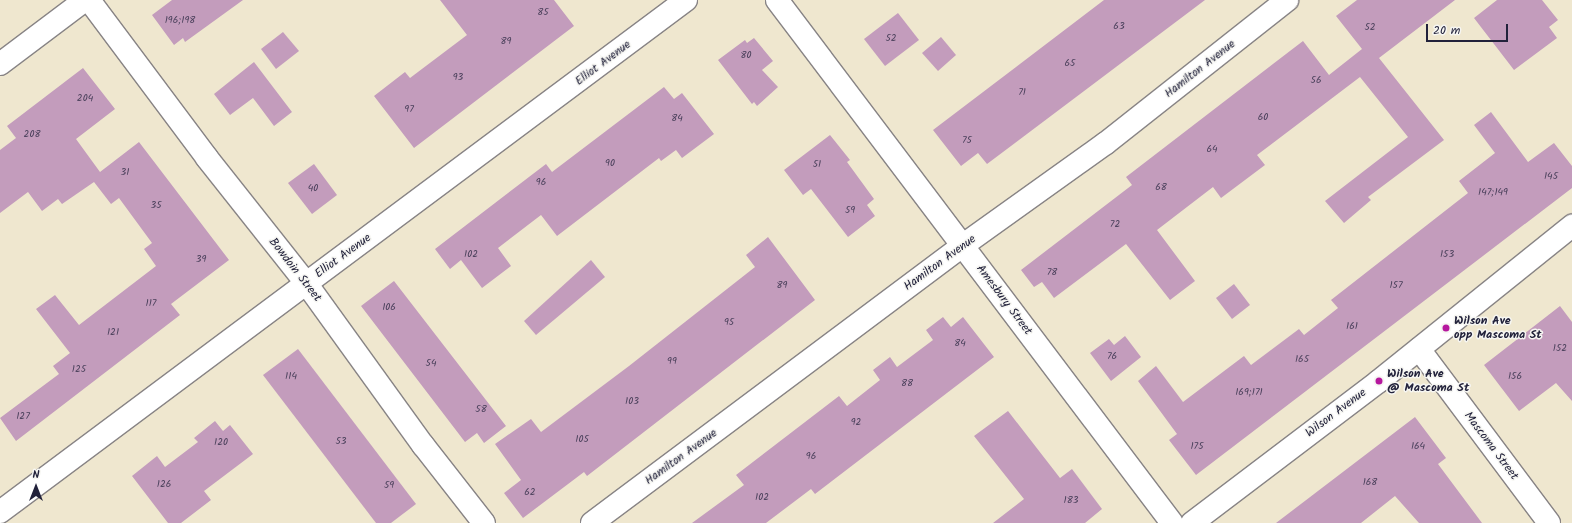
<!DOCTYPE html>
<style>
body{margin:0}
#map{position:relative;width:1572px;height:523px;overflow:hidden;background:#efe7cf;font-family:Kalam,sans-serif}
div>[style]{position:absolute}
[style*='--x']{left:calc(var(--x)*1px);top:calc(var(--y)*1px);width:calc(var(--w)*1px);rotate:calc(var(--a)*1deg)}
.building>*{inset:0;background:#c39cbc}
.roads{filter:drop-shadow(1px 0 #888485) drop-shadow(-1px 0 #888485) drop-shadow(0 1px #888485) drop-shadow(0 -1px #888485)}
.minor>*{height:22px;margin:-11px;padding:0 11px;transform-origin:11px;border-radius:11px;background:#fff}
.tertiary>*{height:22px;margin:-11px;padding:0 11px;transform-origin:11px;border-radius:11px;background:#fff}
.dots>*{width:11px;height:11px;translate:-50% -50%;box-sizing:border-box;border:2px solid #f6f6f2;border-radius:50%}
span{translate:-50% -50%;white-space:nowrap;text-align:center;line-height:1.15;-webkit-text-stroke:3px #f6f6f2;paint-order:stroke}
.number-label{font-size:10px;color:#4a405b}
.number-label span{-webkit-text-stroke-width:0}
.street-label{font-size:12px;color:#22223b}
.poi-label{font-size:12px;color:#22223b;font-weight:700}
.left{translate:0 -50%;text-align:left}
.north{position:absolute;left:16px;top:467px;width:40px;height:40px;-webkit-text-stroke:3px #f6f6f2;paint-order:stroke;rotate:0deg;font-size:11px;font-weight:700;line-height:16px;text-align:center;color:#22223b}
.north::after{content:'';display:block;margin:auto;width:14px;height:18px;background:#22223b;clip-path:polygon(50% 0,100% 100%,50% 72%,0 100%)}
.scale{position:absolute;left:1426px;top:24px;width:82px;height:18px;box-sizing:border-box;border:2px solid #22223b;border-top:0;padding-left:5px;font-size:12px;line-height:14px;white-space:nowrap;color:#22223b;-webkit-text-stroke:3px #f6f6f2;paint-order:stroke}
</style>
<div id="map">
<div class="building">
<i style="clip-path:polygon(172px 0,243px 0,185px 42px,183px 38px,174px 45px,152px 15px)"></i>
<i style="clip-path:polygon(440px 0,554px 0,574px 26px,414px 148px,374px 96px,405px 72px,410px 78px,467px 35px)"></i>
<i style="clip-path:polygon(1104px 0,1205px 0,987px 164px,978px 153px,961px 166px,933px 130px)"></i>
<i style="clip-path:polygon(1357px 0,1455px 0,1379px 58px,1444px 140px,1368px 197px,1371px 200px,1344px 223px,1325px 201px,1408px 137px,1360px 77px,1257px 155px,1265px 165px,1221px 198px,1213px 187px,1157px 230px,1195px 281px,1170px 300px,1126px 244px,1054px 298px,1042px 282px,1034px 287px,1021px 270px,1132px 185px,1126px 177px,1303px 41px,1329px 75px,1362px 49px,1336px 16px)"></i>
<i style="clip-path:polygon(1497px 0,1542px 0,1558px 20px,1549px 27px,1557px 38px,1514px 70px,1474px 18px)"></i>
<i style="clip-path:polygon(898px 13px,919px 40px,885px 66px,864px 39px)"></i>
<i style="clip-path:polygon(283px 32px,299px 51px,276px 69px,261px 49px)"></i>
<i style="clip-path:polygon(941px 37px,956px 55px,938px 71px,922px 53px)"></i>
<i style="clip-path:polygon(754px 38px,773px 61px,762px 70px,778px 87px,757px 106px,754px 102px,752px 104px,718px 60px,745px 40px,747px 43px)"></i>
<i style="clip-path:polygon(254px 62px,292px 112px,274px 126px,253px 98px,230px 115px,214px 94px)"></i>
<i style="clip-path:polygon(83px 68px,115px 109px,76px 139px,100px 172px,139px 142px,229px 260px,171px 304px,180px 315px,16px 441px,0 418px,59px 374px,53px 366px,70px 353px,36px 309px,55px 295px,79px 325px,156px 266px,144px 249px,152px 243px,119px 198px,111px 204px,94px 182px,62px 204px,58px 199px,42px 211px,28px 192px,0 213px,0 150px,16px 138px,7px 126px)"></i>
<i style="clip-path:polygon(664px 87px,674px 99px,682px 93px,714px 134px,682px 158px,676px 150px,661px 161px,659px 158px,557px 236px,541px 215px,498px 248px,511px 266px,482px 288px,461px 260px,450px 269px,435px 249px,546px 164px,552px 172px)"></i>
<i style="clip-path:polygon(1491px 112px,1528px 162px,1554px 143px,1572px 166px,1572px 188px,1196px 475px,1169px 440px,1177px 434px,1138px 381px,1156px 366px,1183px 402px,1244px 356px,1251px 365px,1299px 329px,1304px 335px,1338px 308px,1331px 300px,1468px 193px,1459px 181px,1495px 153px,1474px 125px)"></i>
<i style="clip-path:polygon(830px 135px,850px 160px,847px 162px,874px 199px,867px 205px,875px 216px,848px 237px,811px 189px,803px 195px,784px 170px)"></i>
<i style="clip-path:polygon(314px 164px,337px 195px,312px 214px,288px 183px)"></i>
<i style="clip-path:polygon(768px 237px,815px 300px,587px 476px,584px 472px,523px 518px,504px 493px,521px 480px,495px 444px,531px 419px,541px 432px,629px 366px,755px 267px,746px 255px)"></i>
<i style="clip-path:polygon(591px 260px,605px 277px,536px 335px,524px 321px)"></i>
<i style="clip-path:polygon(394px 281px,506px 426px,484px 443px,477px 433px,465px 442px,361px 306px)"></i>
<i style="clip-path:polygon(1234px 284px,1250px 305px,1232px 319px,1216px 298px)"></i>
<i style="clip-path:polygon(1560px 306px,1572px 322px,1572px 401px,1556px 383px,1519px 411px,1484px 365px)"></i>
<i style="clip-path:polygon(943px 317px,951px 327px,963px 317px,994px 357px,815px 494px,811px 489px,766px 523px,692px 523px,744px 485px,736px 475px,839px 396px,847px 406px,880px 380px,873px 370px,890px 357px,897px 367px,933px 340px,926px 330px)"></i>
<i style="clip-path:polygon(1125px 336px,1141px 357px,1111px 381px,1090px 353px,1109px 339px,1114px 345px)"></i>
<i style="clip-path:polygon(298px 349px,416px 504px,391px 523px,376px 523px,263px 375px)"></i>
<i style="clip-path:polygon(1008px 411px,1060px 478px,1072px 469px,1102px 509px,1085px 523px,993px 523px,1024px 499px,974px 436px)"></i>
<i style="clip-path:polygon(1415px 417px,1446px 458px,1438px 464px,1482px 523px,1419px 523px,1395px 496px,1361px 523px,1276px 523px)"></i>
<i style="clip-path:polygon(215px 421px,223px 431px,230px 425px,253px 454px,204px 491px,211px 500px,181px 523px,168px 523px,132px 476px,157px 456px,165px 467px,198px 442px,194px 438px)"></i>
</div>
<div class="roads">
<div class="minor">
<i style="--x:89;--y:0;--w:197;--a:53.2"></i>
<i style="--x:207;--y:158;--w:159;--a:51.6"></i>
<i style="--x:306;--y:283;--w:200;--a:54.2"></i>
<i style="--x:423;--y:445;--w:99;--a:52"></i>
<i style="--x:777;--y:0;--w:655;--a:52.94"></i>
<i style="--x:0;--y:64;--w:106;--a:-37"></i>
<i style="--x:1419;--y:349;--w:217;--a:53.2"></i>
<i style="--x:0;--y:512;--w:856;--a:-36.74"></i>
<i style="--x:592;--y:523;--w:462;--a:-36.8"></i>
<i style="--x:962;--y:246;--w:177;--a:-35.6"></i>
<i style="--x:1106;--y:143;--w:231;--a:-38.3"></i>
</div>
<div class="tertiary">
<i style="--x:1192;--y:523;--w:235;--a:-37.2"></i>
<i style="--x:1379;--y:381;--w:248;--a:-38.8"></i>
</div>
</div>
<div class="dots">
<i style="left:1446px;top:328px;background:#b5179e"></i>
<i style="left:1379px;top:381px;background:#b5179e"></i>
</div>
<div class="number-label">
<span style="left:543px;top:13px">85</span>
<span style="left:180px;top:21px">196;198</span>
<span style="left:1119px;top:27px">63</span>
<span style="left:1370px;top:28px">52</span>
<span style="left:891px;top:39px">52</span>
<span style="left:506px;top:42px">89</span>
<span style="left:746px;top:56px">80</span>
<span style="left:1070px;top:64px">65</span>
<span style="left:458px;top:78px">93</span>
<span style="left:1316px;top:81px">56</span>
<span style="left:1022px;top:93px">71</span>
<span style="left:85px;top:99px">204</span>
<span style="left:409px;top:110px">97</span>
<span style="left:1263px;top:118px">60</span>
<span style="left:677px;top:119px">84</span>
<span style="left:32px;top:135px">208</span>
<span style="left:967px;top:141px">75</span>
<span style="left:1212px;top:150px">64</span>
<span style="left:610px;top:164px">90</span>
<span style="left:817px;top:165px">51</span>
<span style="left:125px;top:173px">31</span>
<span style="left:1551px;top:177px">145</span>
<span style="left:541px;top:183px">96</span>
<span style="left:1161px;top:188px">68</span>
<span style="left:313px;top:189px">40</span>
<span style="left:1493px;top:193px">147;149</span>
<span style="left:156px;top:206px">35</span>
<span style="left:850px;top:211px">59</span>
<span style="left:1115px;top:225px">72</span>
<span style="left:471px;top:255px">102</span>
<span style="left:1447px;top:255px">153</span>
<span style="left:201px;top:260px">39</span>
<span style="left:1052px;top:273px">78</span>
<span style="left:782px;top:286px">89</span>
<span style="left:1396px;top:286px">157</span>
<span style="left:151px;top:304px">117</span>
<span style="left:389px;top:308px">106</span>
<span style="left:729px;top:323px">95</span>
<span style="left:1352px;top:327px">161</span>
<span style="left:113px;top:333px">121</span>
<span style="left:960px;top:344px">84</span>
<span style="left:1560px;top:349px">152</span>
<span style="left:1112px;top:357px">76</span>
<span style="left:1302px;top:360px">165</span>
<span style="left:672px;top:362px">99</span>
<span style="left:431px;top:364px">54</span>
<span style="left:79px;top:370px">125</span>
<span style="left:291px;top:377px">114</span>
<span style="left:1515px;top:377px">156</span>
<span style="left:907px;top:384px">88</span>
<span style="left:1249px;top:393px">169;171</span>
<span style="left:632px;top:402px">103</span>
<span style="left:481px;top:410px">58</span>
<span style="left:23px;top:417px">127</span>
<span style="left:856px;top:423px">92</span>
<span style="left:582px;top:440px">105</span>
<span style="left:341px;top:442px">53</span>
<span style="left:221px;top:443px">120</span>
<span style="left:1197px;top:447px">175</span>
<span style="left:1418px;top:447px">164</span>
<span style="left:811px;top:457px">96</span>
<span style="left:1370px;top:483px">168</span>
<span style="left:164px;top:485px">126</span>
<span style="left:389px;top:486px">59</span>
<span style="left:530px;top:493px">62</span>
<span style="left:762px;top:498px">102</span>
<span style="left:1071px;top:501px">183</span>
</div>
<div class="street-label">
<span style="left:603px;top:63px;rotate:-37deg">Elliot Avenue</span>
<span style="left:1200px;top:69px;rotate:-38deg">Hamilton Avenue</span>
<span style="left:343px;top:256px;rotate:-36deg">Elliot Avenue</span>
<span style="left:940px;top:263px;rotate:-36deg">Hamilton Avenue</span>
<span style="left:295px;top:270px;rotate:52deg">Bowdoin Street</span>
<span style="left:1004px;top:300px;rotate:53deg">Amesbury Street</span>
<span style="left:1336px;top:413px;rotate:-37deg">Wilson Avenue</span>
<span style="left:1491px;top:446px;rotate:53deg">Mascoma Street</span>
<span style="left:681px;top:457px;rotate:-36deg">Hamilton Avenue</span>
</div>
<div class="poi-label">
<span class="left" style="left:1454px;top:328px">Wilson Ave<br>opp Mascoma St</span>
<span class="left" style="left:1387px;top:381px">Wilson Ave<br>@ Mascoma St</span>
</div>
<div class="north">N</div>
<div class="scale">20 m</div>
</div>
